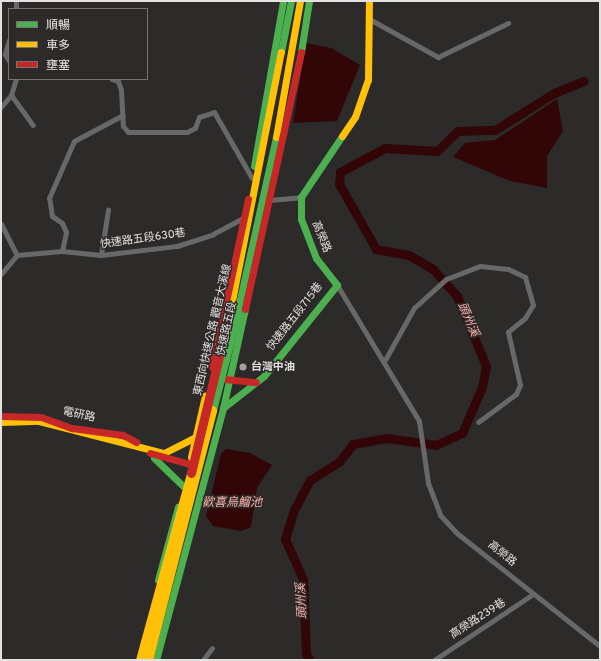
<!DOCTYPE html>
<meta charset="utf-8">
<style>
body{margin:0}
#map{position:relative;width:601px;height:661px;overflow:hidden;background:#2c2b2a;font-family:Overpass,"Noto Sans TC",sans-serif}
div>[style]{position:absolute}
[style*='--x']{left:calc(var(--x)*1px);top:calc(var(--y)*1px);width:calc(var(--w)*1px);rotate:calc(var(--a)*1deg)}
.water>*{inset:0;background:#320607}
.river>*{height:9px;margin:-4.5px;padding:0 4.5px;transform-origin:4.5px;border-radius:4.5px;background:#320607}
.street>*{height:5px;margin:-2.5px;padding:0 2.5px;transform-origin:2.5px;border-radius:2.5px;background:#686868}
.fast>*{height:7px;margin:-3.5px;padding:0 3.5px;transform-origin:3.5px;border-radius:3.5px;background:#4caf50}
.slow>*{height:7px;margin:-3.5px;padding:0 3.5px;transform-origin:3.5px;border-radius:3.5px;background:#ffc107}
.jam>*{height:7px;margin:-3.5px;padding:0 3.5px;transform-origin:3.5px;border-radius:3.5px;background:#c62828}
.fast-bridge>*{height:9px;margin:-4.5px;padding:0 4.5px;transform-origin:4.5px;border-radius:4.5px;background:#4caf50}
.slow-bridge>*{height:9px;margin:-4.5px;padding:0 4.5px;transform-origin:4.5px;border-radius:4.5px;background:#ffc107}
.jam-bridge>*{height:9px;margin:-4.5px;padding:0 4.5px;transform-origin:4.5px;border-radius:4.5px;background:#c62828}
.dots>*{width:11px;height:11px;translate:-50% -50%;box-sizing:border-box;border:2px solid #2d2a29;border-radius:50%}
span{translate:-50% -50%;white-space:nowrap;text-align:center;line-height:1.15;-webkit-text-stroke:3px #2d2a29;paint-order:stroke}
.street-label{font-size:11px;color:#e4e2e1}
.poi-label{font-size:11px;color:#e4e2e1;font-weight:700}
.left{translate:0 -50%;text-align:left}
.water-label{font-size:12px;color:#fbb1aa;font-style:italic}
.frame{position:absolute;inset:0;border:2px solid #e4e2e1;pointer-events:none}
.legend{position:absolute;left:8px;top:8px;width:140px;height:72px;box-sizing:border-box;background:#2d2a29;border:1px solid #767473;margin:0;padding:5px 7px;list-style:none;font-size:12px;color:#e4e2e1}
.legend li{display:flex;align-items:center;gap:8px;height:20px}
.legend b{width:20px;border:1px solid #767473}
</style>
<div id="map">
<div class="water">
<i style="clip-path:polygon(306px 43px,331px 48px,360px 65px,337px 121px,293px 123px)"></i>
<i style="clip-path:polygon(557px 99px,563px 131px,547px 156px,547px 188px,510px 181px,453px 157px,465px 143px,495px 140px)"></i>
<i style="clip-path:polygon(226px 449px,250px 453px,272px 465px,257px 488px,251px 527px,241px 531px,213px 526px,206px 516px,221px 454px)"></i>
</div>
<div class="river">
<i style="--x:310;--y:660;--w:7;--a:-124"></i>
<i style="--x:306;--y:654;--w:75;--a:-92.3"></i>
<i style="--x:303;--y:579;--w:44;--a:-114.2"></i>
<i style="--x:285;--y:539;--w:30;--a:-73"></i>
<i style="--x:294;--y:510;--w:34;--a:-62"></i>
<i style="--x:310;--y:480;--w:34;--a:-32"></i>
<i style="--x:339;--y:462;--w:23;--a:-52"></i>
<i style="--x:353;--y:444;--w:35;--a:-10"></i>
<i style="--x:387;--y:438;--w:49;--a:8.1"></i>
<i style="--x:436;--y:445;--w:29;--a:-25"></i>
<i style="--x:462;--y:433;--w:50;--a:-66.5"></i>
<i style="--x:482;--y:387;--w:21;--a:-79"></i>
<i style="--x:486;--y:366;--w:76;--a:-112.5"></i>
<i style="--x:457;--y:296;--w:36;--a:-132"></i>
<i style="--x:433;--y:269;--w:28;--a:-150"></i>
<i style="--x:409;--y:255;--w:34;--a:-170"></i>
<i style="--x:376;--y:249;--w:75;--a:-119.6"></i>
<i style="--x:339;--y:184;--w:12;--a:-85"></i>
<i style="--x:340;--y:172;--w:51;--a:-28.1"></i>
<i style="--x:385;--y:148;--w:52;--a:3.3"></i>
<i style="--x:437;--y:151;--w:29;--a:-44"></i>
<i style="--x:458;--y:131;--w:37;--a:-2"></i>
<i style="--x:495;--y:130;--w:70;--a:-32.1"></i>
<i style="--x:554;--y:93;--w:32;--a:-22"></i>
</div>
<div class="street">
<i style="--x:16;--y:9;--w:8;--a:-90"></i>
<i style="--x:371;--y:20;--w:77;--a:28.9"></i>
<i style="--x:438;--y:57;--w:78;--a:-25.9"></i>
<i style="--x:9;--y:40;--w:15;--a:106"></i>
<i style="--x:5;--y:54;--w:8;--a:60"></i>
<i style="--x:112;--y:79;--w:6;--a:18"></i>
<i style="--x:118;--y:81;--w:9;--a:72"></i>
<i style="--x:121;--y:90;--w:36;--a:87"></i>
<i style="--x:123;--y:126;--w:8;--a:50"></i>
<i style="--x:128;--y:132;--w:59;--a:0"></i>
<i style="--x:187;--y:132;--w:9;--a:-27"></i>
<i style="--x:195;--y:128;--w:12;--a:-70"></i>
<i style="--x:199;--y:117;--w:16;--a:-18"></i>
<i style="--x:214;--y:112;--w:76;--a:60.1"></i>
<i style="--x:11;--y:95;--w:37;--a:54"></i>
<i style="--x:1;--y:107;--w:16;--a:-50"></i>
<i style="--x:11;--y:95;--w:17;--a:-73"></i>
<i style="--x:269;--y:200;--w:32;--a:-5"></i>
<i style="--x:1;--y:224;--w:35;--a:63"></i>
<i style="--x:62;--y:251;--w:19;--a:-78"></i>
<i style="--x:66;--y:232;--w:10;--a:-114"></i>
<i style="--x:62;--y:223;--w:12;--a:-145"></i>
<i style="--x:52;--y:216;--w:18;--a:-99"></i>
<i style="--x:49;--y:198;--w:62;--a:-66.3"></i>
<i style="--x:74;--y:141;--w:55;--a:-28"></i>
<i style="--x:17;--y:255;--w:45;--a:-5.1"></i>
<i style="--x:62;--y:251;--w:39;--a:6"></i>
<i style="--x:101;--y:255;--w:77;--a:-6.8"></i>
<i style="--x:177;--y:246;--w:38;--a:-18"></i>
<i style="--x:213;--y:234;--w:34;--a:-28"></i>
<i style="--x:101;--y:255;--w:46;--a:-81.2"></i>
<i style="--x:1;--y:274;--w:25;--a:-50"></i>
<i style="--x:337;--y:285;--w:159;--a:58.9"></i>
<i style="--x:419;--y:421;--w:63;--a:81.7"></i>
<i style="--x:428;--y:483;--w:34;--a:69"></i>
<i style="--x:440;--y:515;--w:26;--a:47"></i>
<i style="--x:458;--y:534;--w:181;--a:38.3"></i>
<i style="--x:385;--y:360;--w:60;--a:-60.9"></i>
<i style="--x:414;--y:308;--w:43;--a:-42.2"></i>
<i style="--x:446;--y:279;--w:36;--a:-21"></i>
<i style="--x:480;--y:266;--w:28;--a:6"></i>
<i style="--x:508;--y:269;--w:19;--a:25"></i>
<i style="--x:525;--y:277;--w:29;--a:74"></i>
<i style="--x:533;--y:305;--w:15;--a:122"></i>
<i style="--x:525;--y:318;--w:22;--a:141"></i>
<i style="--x:508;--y:332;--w:54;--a:77.2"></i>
<i style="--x:520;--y:385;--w:10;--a:114"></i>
<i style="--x:516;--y:394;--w:47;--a:143.6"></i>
<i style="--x:203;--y:660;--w:15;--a:-53"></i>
<i style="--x:434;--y:660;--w:119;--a:-33.7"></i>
</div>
<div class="fast">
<i style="--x:281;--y:52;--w:52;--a:-78.9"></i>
<i style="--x:301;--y:52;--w:52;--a:-81.1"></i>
<i style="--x:254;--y:166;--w:168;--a:-80"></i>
<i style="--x:237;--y:313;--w:180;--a:-77.5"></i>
<i style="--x:223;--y:408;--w:52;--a:-38"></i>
<i style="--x:264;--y:376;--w:117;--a:-51.3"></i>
<i style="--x:337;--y:285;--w:34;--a:-128"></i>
<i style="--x:316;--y:258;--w:42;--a:-111"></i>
<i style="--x:301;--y:219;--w:22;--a:-90"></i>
<i style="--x:301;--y:197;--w:73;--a:-56.1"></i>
<i style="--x:154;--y:458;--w:40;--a:44"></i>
<i style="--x:158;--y:580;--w:76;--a:-74.7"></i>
<i style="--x:156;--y:660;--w:261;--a:-75.1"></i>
<i style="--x:223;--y:408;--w:101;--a:-77.5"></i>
</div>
<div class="slow">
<i style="--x:342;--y:136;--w:23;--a:-56"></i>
<i style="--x:355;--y:117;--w:39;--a:-71"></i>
<i style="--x:368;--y:80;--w:79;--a:-89.3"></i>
<i style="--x:276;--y:137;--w:138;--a:-80"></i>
<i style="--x:230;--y:311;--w:264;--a:-78.9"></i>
<i style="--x:1;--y:422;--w:38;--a:-2"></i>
<i style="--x:39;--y:421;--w:129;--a:14.4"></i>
<i style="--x:164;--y:453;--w:34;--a:-27"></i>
<i style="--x:191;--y:457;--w:63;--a:-77.1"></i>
</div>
<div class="jam">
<i style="--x:245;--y:309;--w:263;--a:-77.7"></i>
<i style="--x:212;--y:367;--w:172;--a:-77.9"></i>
<i style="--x:225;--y:379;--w:31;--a:6"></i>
<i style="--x:1;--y:416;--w:40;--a:1.4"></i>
<i style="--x:41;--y:417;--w:33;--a:20"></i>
<i style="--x:72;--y:428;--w:51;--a:7.8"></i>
<i style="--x:123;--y:435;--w:15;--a:28"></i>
<i style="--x:150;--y:453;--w:49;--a:15.5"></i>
</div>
<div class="fast-bridge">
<i style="--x:212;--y:410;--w:100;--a:-75.5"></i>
</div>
<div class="slow-bridge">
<i style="--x:140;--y:660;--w:194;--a:-74.7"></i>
<i style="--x:148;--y:660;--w:258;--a:-75.6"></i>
</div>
<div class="jam-bridge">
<i style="--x:191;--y:473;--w:167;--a:-76.5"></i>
</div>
<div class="dots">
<i style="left:243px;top:367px;background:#a4a2a1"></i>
</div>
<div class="street-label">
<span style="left:321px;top:237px;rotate:68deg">高榮路</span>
<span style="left:143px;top:239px;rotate:-8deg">快速路五段630巷</span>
<span style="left:295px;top:317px;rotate:-52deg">快速路五段715巷</span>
<span style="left:227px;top:329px;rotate:-77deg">快速路五段</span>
<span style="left:213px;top:330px;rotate:-77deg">東西向快速公路 觀音大溪線</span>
<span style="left:79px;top:415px;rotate:12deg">電研路</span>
<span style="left:502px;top:554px;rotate:39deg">高榮路</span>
<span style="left:478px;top:619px;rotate:-33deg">高榮路239巷</span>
</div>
<div class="poi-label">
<span class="left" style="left:251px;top:367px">台灣中油</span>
</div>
<div class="water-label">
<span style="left:467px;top:320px;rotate:67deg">頭州溪</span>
<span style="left:232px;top:504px">歡喜烏鰡池</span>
<span style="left:303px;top:601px;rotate:-93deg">頭州溪</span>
</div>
<div class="frame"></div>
<ul class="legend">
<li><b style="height:5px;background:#4caf50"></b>順暢</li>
<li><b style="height:5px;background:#ffc107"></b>車多</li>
<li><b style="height:5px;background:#c62828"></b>壅塞</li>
</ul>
</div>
